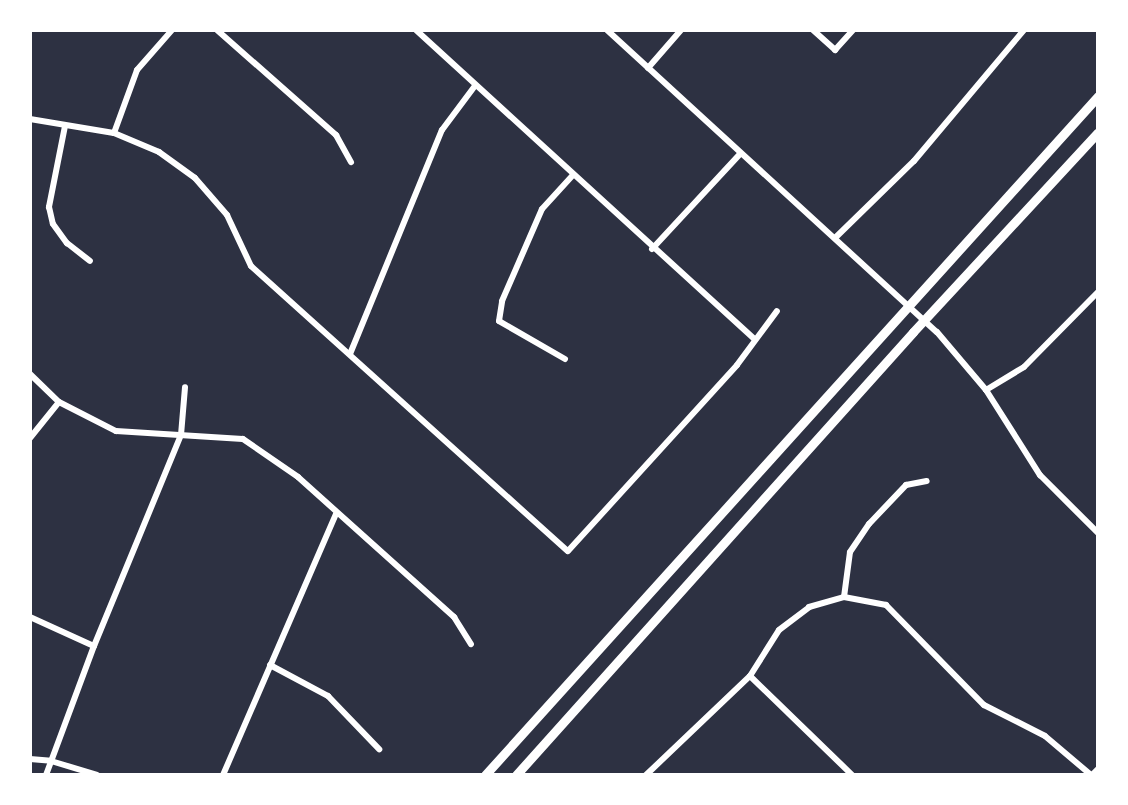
<!DOCTYPE html>
<style>
body{margin:0}
#map{position:relative;width:1128px;height:805px;overflow:hidden;background:#2d3142;font-family:Rubik,sans-serif}
div>[style]{position:absolute}
[style*='--x']{left:calc(var(--x)*1px);top:calc(var(--y)*1px);width:calc(var(--w)*1px);rotate:calc(var(--a)*1deg)}
.minor>*{height:6px;margin:-3px;padding:0 3px;transform-origin:3px;border-radius:3px;background:#fff}
.primary>*{height:9px;margin:-4.5px;padding:0 4.5px;transform-origin:4.5px;border-radius:4.5px;background:#fff}
span{translate:-50% -50%;white-space:nowrap;text-align:center;line-height:1.15;-webkit-text-stroke:6px #fff;paint-order:stroke}
.frame{position:absolute;inset:0;border:32px solid #fff;pointer-events:none}
</style>
<div id="map">
<div class="minor">
<i style="--x:217;--y:30;--w:159;--a:41.4"></i>
<i style="--x:336;--y:135;--w:31;--a:61"></i>
<i style="--x:416;--y:30;--w:459;--a:42.4"></i>
<i style="--x:607;--y:30;--w:447;--a:42.5"></i>
<i style="--x:937;--y:332;--w:76;--a:49.8"></i>
<i style="--x:986;--y:390;--w:101;--a:57.6"></i>
<i style="--x:1040;--y:475;--w:82;--a:45"></i>
<i style="--x:813;--y:30;--w:30;--a:42"></i>
<i style="--x:835;--y:50;--w:27;--a:-48"></i>
<i style="--x:648;--y:68;--w:50;--a:-49"></i>
<i style="--x:30;--y:119;--w:85;--a:9.5"></i>
<i style="--x:114;--y:133;--w:49;--a:22.9"></i>
<i style="--x:159;--y:152;--w:44;--a:35.8"></i>
<i style="--x:195;--y:178;--w:49;--a:49.1"></i>
<i style="--x:227;--y:215;--w:56;--a:64.8"></i>
<i style="--x:251;--y:266;--w:426;--a:42"></i>
<i style="--x:568;--y:551;--w:251;--a:-47.7"></i>
<i style="--x:737;--y:365;--w:67;--a:-53.5"></i>
<i style="--x:65;--y:126;--w:83;--a:101.2"></i>
<i style="--x:49;--y:207;--w:17;--a:77"></i>
<i style="--x:53;--y:224;--w:24;--a:54"></i>
<i style="--x:67;--y:243;--w:29;--a:38"></i>
<i style="--x:114;--y:133;--w:67;--a:-69.9"></i>
<i style="--x:137;--y:70;--w:53;--a:-48.8"></i>
<i style="--x:835;--y:238;--w:110;--a:-44.3"></i>
<i style="--x:914;--y:161;--w:171;--a:-50"></i>
<i style="--x:652;--y:249;--w:129;--a:-47.2"></i>
<i style="--x:350;--y:354;--w:242;--a:-67.7"></i>
<i style="--x:442;--y:130;--w:54;--a:-53.3"></i>
<i style="--x:565;--y:359;--w:76;--a:-150.1"></i>
<i style="--x:499;--y:321;--w:20;--a:-81"></i>
<i style="--x:502;--y:301;--w:100;--a:-66.5"></i>
<i style="--x:542;--y:209;--w:45;--a:-47.7"></i>
<i style="--x:30;--y:374;--w:40;--a:44"></i>
<i style="--x:59;--y:402;--w:64;--a:27"></i>
<i style="--x:116;--y:431;--w:127;--a:3.6"></i>
<i style="--x:243;--y:439;--w:67;--a:34.6"></i>
<i style="--x:298;--y:477;--w:210;--a:41.9"></i>
<i style="--x:454;--y:617;--w:32;--a:58"></i>
<i style="--x:986;--y:390;--w:44;--a:-31.2"></i>
<i style="--x:1024;--y:367;--w:105;--a:-45.4"></i>
<i style="--x:30;--y:438;--w:46;--a:-51.1"></i>
<i style="--x:844;--y:597;--w:45;--a:-82.4"></i>
<i style="--x:850;--y:552;--w:34;--a:-56"></i>
<i style="--x:869;--y:524;--w:54;--a:-46.5"></i>
<i style="--x:906;--y:485;--w:21;--a:-11"></i>
<i style="--x:30;--y:617;--w:70;--a:24.4"></i>
<i style="--x:270;--y:665;--w:66;--a:28.1"></i>
<i style="--x:328;--y:696;--w:74;--a:46.1"></i>
<i style="--x:750;--y:676;--w:142;--a:44.1"></i>
<i style="--x:30;--y:759;--w:21;--a:5"></i>
<i style="--x:51;--y:761;--w:48;--a:16.9"></i>
<i style="--x:46;--y:775;--w:138;--a:-69.6"></i>
<i style="--x:94;--y:646;--w:228;--a:-67.6"></i>
<i style="--x:181;--y:435;--w:48;--a:-85.2"></i>
<i style="--x:223;--y:775;--w:284;--a:-66.6"></i>
<i style="--x:646;--y:775;--w:144;--a:-43.6"></i>
<i style="--x:750;--y:676;--w:54;--a:-57.8"></i>
<i style="--x:779;--y:630;--w:38;--a:-37"></i>
<i style="--x:809;--y:607;--w:36;--a:-16"></i>
<i style="--x:844;--y:597;--w:43;--a:10.8"></i>
<i style="--x:886;--y:605;--w:140;--a:45.6"></i>
<i style="--x:984;--y:705;--w:68;--a:26.9"></i>
<i style="--x:1045;--y:736;--w:60;--a:40.3"></i>
<i style="--x:1092;--y:775;--w:8;--a:-45"></i>
</div>
<div class="primary">
<i style="--x:485;--y:775;--w:915;--a:-47.92"></i>
<i style="--x:516;--y:775;--w:595;--a:-48.13"></i>
<i style="--x:913;--y:332;--w:272;--a:-47.2"></i>
</div>
<div class="frame"></div>
</div>
